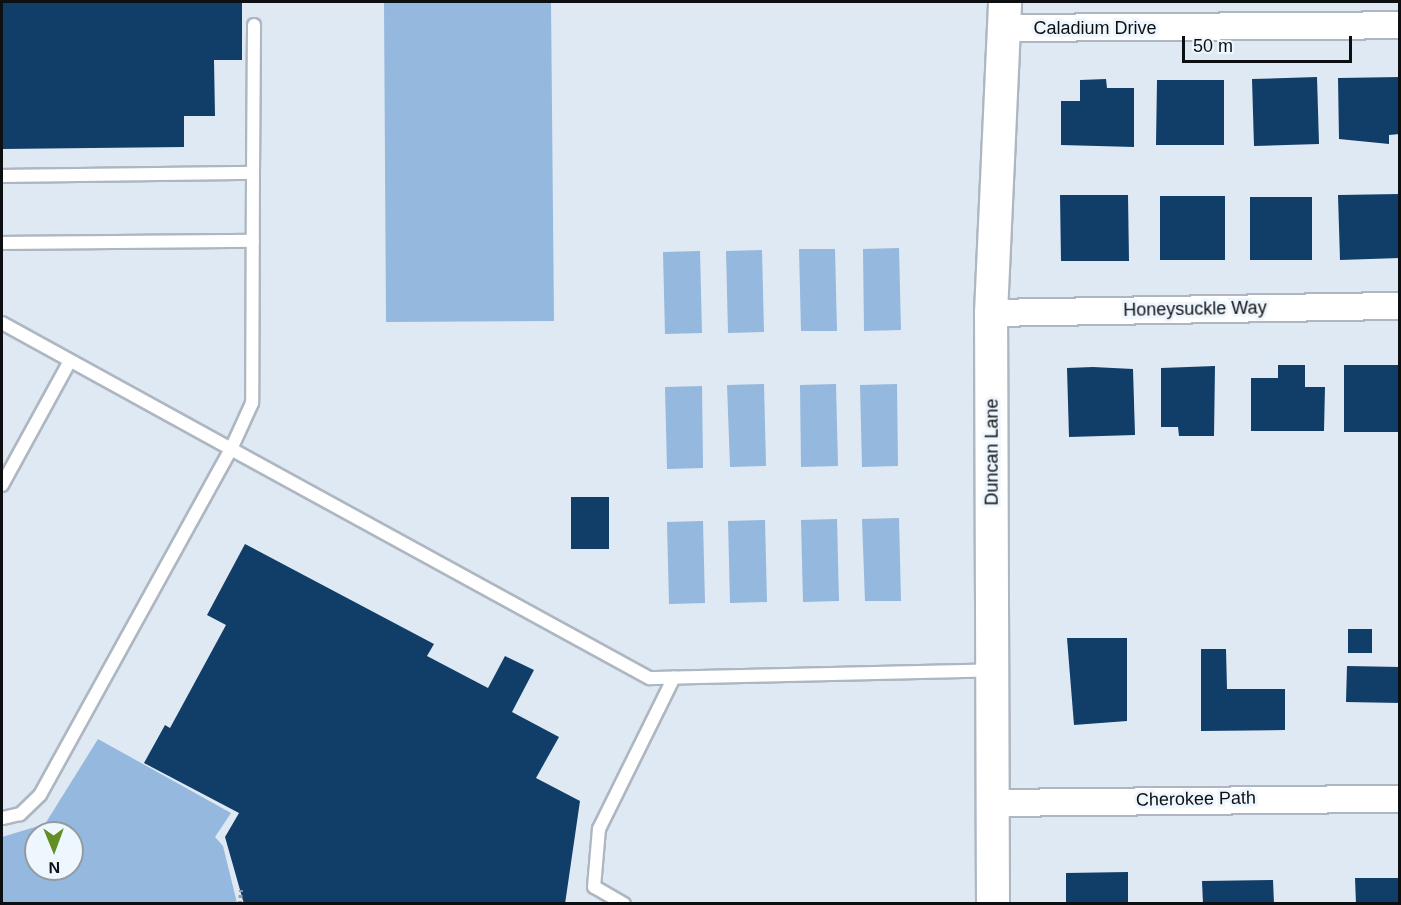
<!DOCTYPE html>
<style>
body{margin:0}
#map{position:relative;width:1401px;height:905px;overflow:hidden;background:#dfe9f3;font-family:Helvetica,sans-serif}
div>[style]{position:absolute}
[style*='--x']{left:calc(var(--x)*1px);top:calc(var(--y)*1px);width:calc(var(--w)*1px);rotate:calc(var(--a)*1deg)}
.green>*{inset:0;background:#95b8de}
.building>*{inset:0;background:#113e69}
.path>*{height:4px;margin-top:-2px;transform-origin:0;background:repeating-linear-gradient(90deg,#979fa6 0 3px,transparent 0 6px)}
.roads{filter:drop-shadow(2px 0 #aeb7c1) drop-shadow(-2px 0 #aeb7c1) drop-shadow(0 2px #aeb7c1) drop-shadow(0 -2px #aeb7c1)}
.service>*{height:12px;margin:-6px;padding:0 6px;transform-origin:6px;border-radius:6px;background:#fff}
.minor>*{height:26px;margin:-13px;padding:0 13px;transform-origin:13px;border-radius:13px;background:#fff}
.tertiary>*{height:32px;margin:-16px;padding:0 16px;transform-origin:16px;border-radius:16px;background:#fff}
span{translate:-50% -50%;white-space:nowrap;text-align:center;line-height:1.15;-webkit-text-stroke:6px #eef6fe;paint-order:stroke}
.street-label{font-size:18px;color:#0d1013}
.frame{position:absolute;inset:0;border:3px solid #0d1013;pointer-events:none}
.north{position:absolute;left:24px;top:821px;width:60px;height:60px;box-sizing:border-box;background:#eef6fe;border:2px solid #949aa0;border-radius:50%;rotate:179deg;font-size:16px;font-weight:700;line-height:24px;text-align:center;color:#0d1013}
.north::after{content:'';display:block;margin:auto;width:21px;height:27px;background:#618f23;clip-path:polygon(50% 0,100% 100%,50% 72%,0 100%)}
.scale{position:absolute;left:1182px;top:36px;width:170px;height:27px;box-sizing:border-box;border:3px solid #0d1013;border-top:0;padding-left:8px;font-size:18px;line-height:21px;white-space:nowrap;color:#0d1013;-webkit-text-stroke:4px #eef6fe;paint-order:stroke}
</style>
<div id="map">
<div class="green">
<i style="clip-path:polygon(384px 2px,551px 2px,554px 321px,386px 322px)"></i>
<i style="clip-path:polygon(899px 248px,901px 330px,864px 331px,863px 249px)"></i>
<i style="clip-path:polygon(799px 249px,835px 249px,837px 331px,801px 331px)"></i>
<i style="clip-path:polygon(762px 250px,764px 332px,728px 333px,726px 251px)"></i>
<i style="clip-path:polygon(700px 251px,702px 333px,665px 334px,663px 252px)"></i>
<i style="clip-path:polygon(764px 384px,766px 466px,730px 467px,727px 385px)"></i>
<i style="clip-path:polygon(836px 384px,838px 466px,801px 467px,800px 385px)"></i>
<i style="clip-path:polygon(897px 384px,898px 466px,862px 467px,860px 385px)"></i>
<i style="clip-path:polygon(702px 386px,703px 468px,667px 469px,665px 387px)"></i>
<i style="clip-path:polygon(899px 518px,901px 601px,865px 601px,862px 519px)"></i>
<i style="clip-path:polygon(837px 519px,839px 601px,803px 602px,801px 520px)"></i>
<i style="clip-path:polygon(765px 520px,767px 602px,730px 603px,728px 521px)"></i>
<i style="clip-path:polygon(703px 521px,705px 603px,669px 604px,667px 522px)"></i>
<i style="clip-path:polygon(evenodd,98px 739px,231px 813px,215px 837px,223px 846px,237px 903px,2px 904px,2px 837px,45px 824px,98px 739px,36px 833px,72px 833px,72px 869px,36px 869px,36px 833px)"></i>
</div>
<div class="building">
<i style="clip-path:polygon(2px 2px,242px 2px,242px 60px,214px 60px,215px 116px,184px 116px,184px 147px,2px 149px)"></i>
<i style="clip-path:polygon(1317px 77px,1319px 144px,1254px 146px,1252px 79px)"></i>
<i style="clip-path:polygon(1400px 77px,1400px 134px,1389px 135px,1389px 144px,1339px 139px,1338px 78px)"></i>
<i style="clip-path:polygon(1106px 79px,1107px 88px,1134px 88px,1134px 147px,1061px 145px,1061px 101px,1080px 101px,1080px 80px)"></i>
<i style="clip-path:polygon(1157px 80px,1224px 80px,1224px 145px,1156px 145px)"></i>
<i style="clip-path:polygon(1400px 194px,1400px 258px,1340px 260px,1338px 195px)"></i>
<i style="clip-path:polygon(1060px 195px,1128px 195px,1129px 261px,1061px 261px)"></i>
<i style="clip-path:polygon(1160px 196px,1225px 196px,1225px 260px,1160px 260px)"></i>
<i style="clip-path:polygon(1250px 197px,1312px 197px,1312px 260px,1250px 260px)"></i>
<i style="clip-path:polygon(1278px 365px,1305px 365px,1305px 387px,1325px 387px,1324px 431px,1251px 431px,1251px 378px,1278px 378px)"></i>
<i style="clip-path:polygon(1344px 365px,1400px 365px,1400px 432px,1344px 432px)"></i>
<i style="clip-path:polygon(1215px 366px,1214px 436px,1179px 436px,1178px 427px,1161px 427px,1161px 368px)"></i>
<i style="clip-path:polygon(1093px 367px,1133px 369px,1135px 435px,1069px 437px,1067px 368px)"></i>
<i style="clip-path:polygon(571px 497px,609px 497px,609px 549px,571px 549px)"></i>
<i style="clip-path:polygon(245px 544px,434px 644px,427px 656px,488px 688px,505px 656px,534px 670px,512px 712px,559px 737px,536px 778px,580px 801px,565px 904px,244px 904px,225px 837px,239px 813px,144px 763px,165px 725px,170px 728px,226px 625px,207px 615px)"></i>
<i style="clip-path:polygon(1348px 629px,1372px 629px,1372px 653px,1348px 653px)"></i>
<i style="clip-path:polygon(1067px 638px,1127px 638px,1127px 721px,1074px 725px)"></i>
<i style="clip-path:polygon(1201px 649px,1226px 649px,1227px 689px,1285px 689px,1285px 730px,1201px 731px)"></i>
<i style="clip-path:polygon(1347px 666px,1400px 667px,1400px 703px,1346px 702px)"></i>
<i style="clip-path:polygon(1128px 872px,1128px 904px,1066px 904px,1066px 873px)"></i>
<i style="clip-path:polygon(1355px 878px,1400px 878px,1400px 904px,1356px 904px)"></i>
<i style="clip-path:polygon(1273px 880px,1274px 904px,1203px 904px,1202px 881px)"></i>
</div>
<div class="path">
<i style="--x:240;--y:904;--w:14;--a:-86"></i>
</div>
<div class="roads">
<div class="service">
<i style="--x:253;--y:173;--w:148;--a:-89.6"></i>
<i style="--x:2;--y:176;--w:251;--a:-0.7"></i>
<i style="--x:253;--y:173;--w:230;--a:90.2"></i>
<i style="--x:252;--y:403;--w:51;--a:114.5"></i>
<i style="--x:231;--y:449;--w:477;--a:28.7"></i>
<i style="--x:650;--y:678;--w:341;--a:-1.3"></i>
<i style="--x:2;--y:243;--w:251;--a:-0.5"></i>
<i style="--x:2;--y:323;--w:261;--a:28.8"></i>
<i style="--x:231;--y:449;--w:395;--a:118.9"></i>
<i style="--x:40;--y:795;--w:28;--a:136"></i>
<i style="--x:20;--y:814;--w:18;--a:167"></i>
<i style="--x:2;--y:485;--w:141;--a:-61.3"></i>
<i style="--x:624;--y:904;--w:34;--a:-150"></i>
<i style="--x:594;--y:887;--w:58;--a:-85.1"></i>
<i style="--x:599;--y:829;--w:169;--a:-63.7"></i>
</div>
<div class="minor">
<i style="--x:1006;--y:28;--w:394;--a:-0.4"></i>
<i style="--x:991;--y:313;--w:409;--a:-1"></i>
<i style="--x:993;--y:803;--w:407;--a:-0.6"></i>
</div>
<div class="tertiary">
<i style="--x:993;--y:904;--w:591;--a:-90.19"></i>
<i style="--x:991;--y:313;--w:311;--a:-87.4"></i>
</div>
</div>
<div class="street-label">
<span style="left:1095px;top:28px">Caladium Drive</span>
<span style="left:1195px;top:309px;rotate:-1deg">Honeysuckle Way</span>
<span style="left:992px;top:452px;rotate:-90deg">Duncan Lane</span>
<span style="left:1196px;top:799px;rotate:-1deg">Cherokee Path</span>
</div>
<div class="frame"></div>
<div class="north">N</div>
<div class="scale">50 m</div>
</div>
